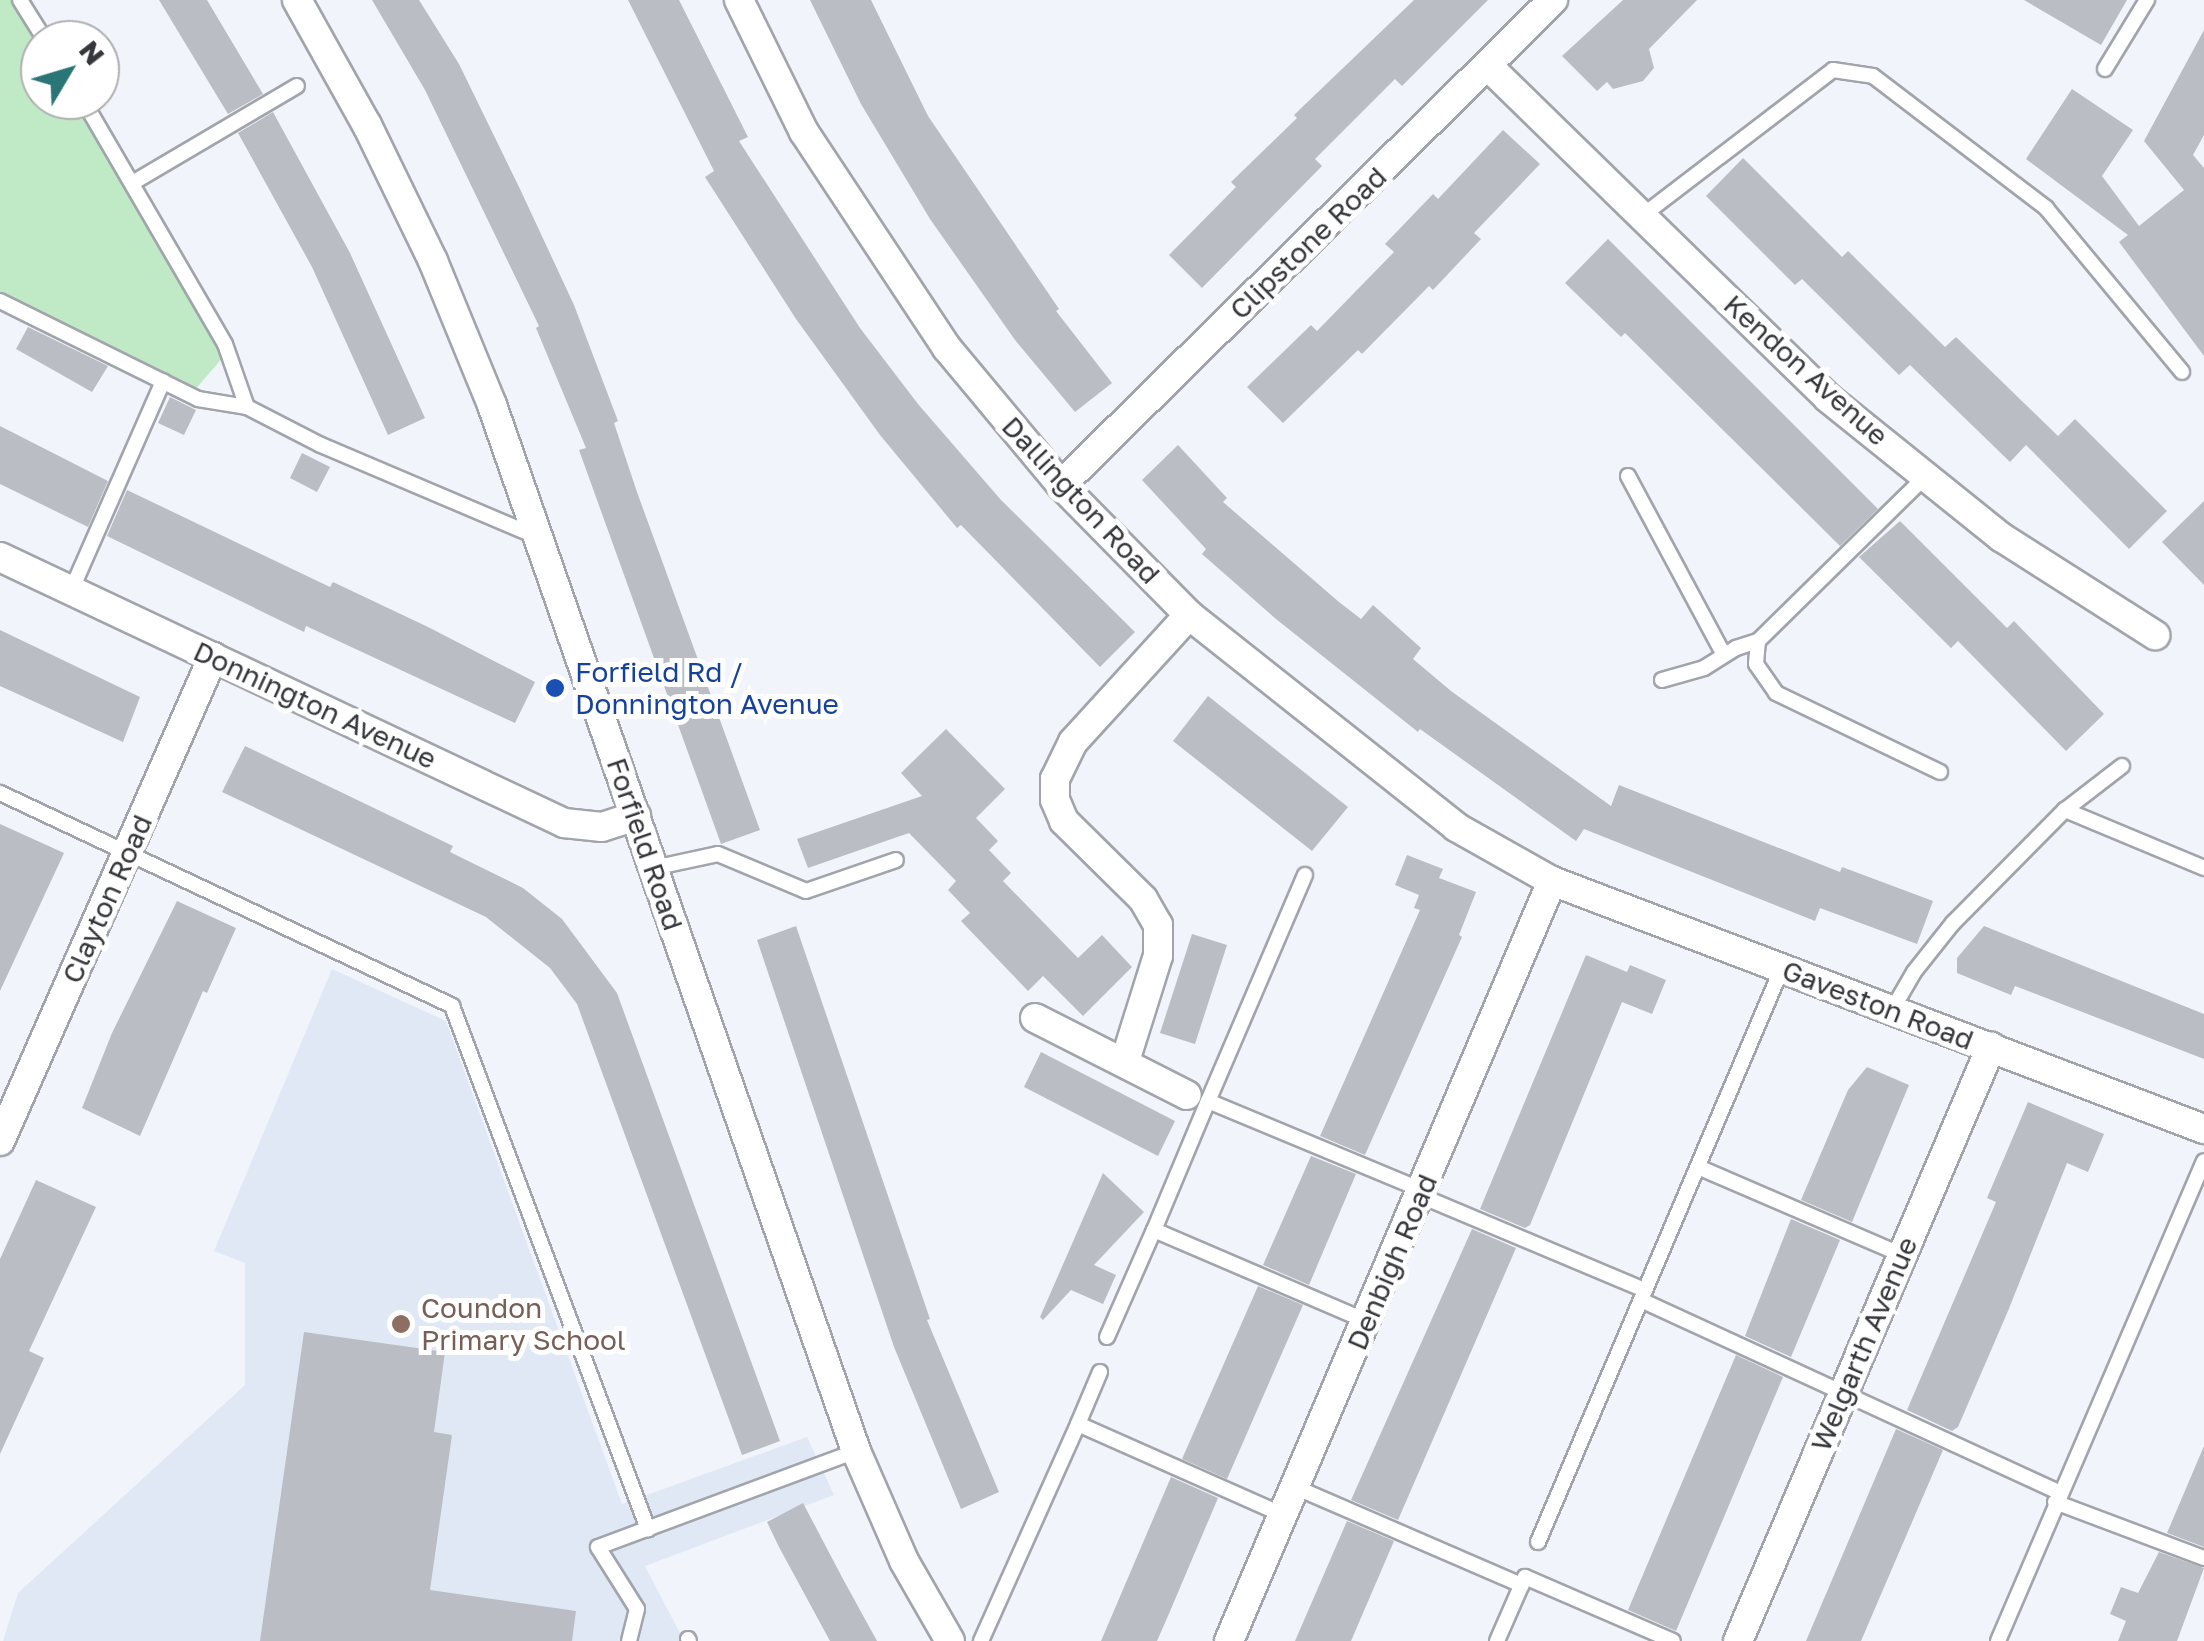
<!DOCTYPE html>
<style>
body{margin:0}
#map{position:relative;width:2204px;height:1641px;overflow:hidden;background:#f1f4fb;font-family:"Golos Text",sans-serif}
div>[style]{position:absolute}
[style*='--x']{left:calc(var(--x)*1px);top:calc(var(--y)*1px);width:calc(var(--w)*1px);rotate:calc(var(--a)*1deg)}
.built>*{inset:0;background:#e1e8f5}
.green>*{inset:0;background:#c0e9c6}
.building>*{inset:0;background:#babec4}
.roads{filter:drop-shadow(2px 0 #a1a5ab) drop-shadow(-2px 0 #a1a5ab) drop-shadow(0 2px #a1a5ab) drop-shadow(0 -2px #a1a5ab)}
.lane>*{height:14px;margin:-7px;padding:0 7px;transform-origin:7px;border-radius:7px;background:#fff}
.street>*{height:28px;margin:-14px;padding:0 14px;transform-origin:14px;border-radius:14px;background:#fff}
.dots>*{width:28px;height:28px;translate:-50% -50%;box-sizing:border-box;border:5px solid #fff;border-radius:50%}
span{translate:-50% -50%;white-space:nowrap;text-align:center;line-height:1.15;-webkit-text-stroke:10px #fff;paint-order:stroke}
.street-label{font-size:28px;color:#36373a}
.transit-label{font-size:28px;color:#164399}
.left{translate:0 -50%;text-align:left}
.education-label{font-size:28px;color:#785e54}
.north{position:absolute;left:20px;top:20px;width:100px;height:100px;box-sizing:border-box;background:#fff;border:2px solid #afafb0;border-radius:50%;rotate:52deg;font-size:28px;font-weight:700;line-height:40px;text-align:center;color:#36373a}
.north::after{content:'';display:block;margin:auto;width:35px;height:45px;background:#2a7576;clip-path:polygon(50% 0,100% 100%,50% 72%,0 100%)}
</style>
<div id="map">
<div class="built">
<i style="clip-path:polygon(332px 969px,446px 1021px,622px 1504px,807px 1437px,834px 1495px,645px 1566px,684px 1641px,3px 1641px,18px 1593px,245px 1385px,245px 1263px,214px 1251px)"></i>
</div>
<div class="green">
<i style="clip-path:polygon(0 0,13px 0,40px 46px,40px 100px,73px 100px,225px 355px,193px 392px,0 296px)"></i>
</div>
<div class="building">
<i style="clip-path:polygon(159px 0,207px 0,263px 94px,228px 114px)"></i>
<i style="clip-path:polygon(372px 0,419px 0,459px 64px,520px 189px,574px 305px,618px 421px,614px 423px,637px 492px,760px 830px,721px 844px,579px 450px,586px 448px,536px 328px,539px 326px,425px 90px)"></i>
<i style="clip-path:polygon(628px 0,679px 0,748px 137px,739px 141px,860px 328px,918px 404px,1001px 500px,1135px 632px,1100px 667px,961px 525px,957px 528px,880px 435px,796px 319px,705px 177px,714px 171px)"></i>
<i style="clip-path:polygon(810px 0,871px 0,928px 116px,1059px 309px,1056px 311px,1112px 383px,1075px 412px,1015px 340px,930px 219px,861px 104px)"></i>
<i style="clip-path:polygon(1414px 0,1488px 0,1402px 86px,1395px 79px,1315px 159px,1322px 166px,1202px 288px,1169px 255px,1236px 187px,1231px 182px,1297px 118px,1294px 115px)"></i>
<i style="clip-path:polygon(1623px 0,1697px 0,1649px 49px,1654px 68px,1643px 81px,1613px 89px,1607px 82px,1597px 91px,1562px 56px)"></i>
<i style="clip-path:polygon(2024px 0,2127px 0,2101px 45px)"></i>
<i style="clip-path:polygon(2204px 30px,2204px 135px,2193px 155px,2204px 168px,2204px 356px,2119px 242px,2128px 235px,2026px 159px,2072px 89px,2133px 130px,2102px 176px,2139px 226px,2184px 190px,2144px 141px)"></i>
<i style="clip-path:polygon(273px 112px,350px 253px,425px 418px,388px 435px,312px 267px,238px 133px)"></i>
<i style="clip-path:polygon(1503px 130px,1540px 164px,1474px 233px,1481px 239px,1433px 290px,1429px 286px,1362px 354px,1358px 350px,1283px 423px,1247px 387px,1311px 325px,1317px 331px,1394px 252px,1385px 244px,1433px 194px,1438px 199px)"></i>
<i style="clip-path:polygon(1743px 158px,1842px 257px,1848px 251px,1945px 347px,1956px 337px,2058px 436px,2075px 419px,2167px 511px,2129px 549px,2026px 445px,2010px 462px,1910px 365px,1899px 375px,1802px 279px,1795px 285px,1706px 196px)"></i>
<i style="clip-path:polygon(1608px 239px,1878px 509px,1840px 546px,1625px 333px,1621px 337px,1565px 283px)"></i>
<i style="clip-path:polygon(28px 327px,108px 366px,92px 392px,16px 349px)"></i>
<i style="clip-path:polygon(170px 397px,196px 410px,184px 435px,158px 423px)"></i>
<i style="clip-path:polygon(0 426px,108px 481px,88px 527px,0 484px)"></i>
<i style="clip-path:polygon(1178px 445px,1227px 498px,1223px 502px,1339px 602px,1361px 619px,1373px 605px,1421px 648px,1413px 659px,1451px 691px,1611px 806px,1619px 785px,1840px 872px,1842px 867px,1933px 901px,1917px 944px,1820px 908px,1815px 921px,1584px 829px,1576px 841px,1420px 729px,1418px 732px,1276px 619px,1202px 554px,1206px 549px,1142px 480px)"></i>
<i style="clip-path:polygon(302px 453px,330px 467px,317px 492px,290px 478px)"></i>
<i style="clip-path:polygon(127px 490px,330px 587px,333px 582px,428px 627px,535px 682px,515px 723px,306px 626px,304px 632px,107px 536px)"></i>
<i style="clip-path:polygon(2204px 501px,2204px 585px,2162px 542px)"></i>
<i style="clip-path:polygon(1900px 521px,2007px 628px,2014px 621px,2104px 714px,2066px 751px,1958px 641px,1951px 648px,1859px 557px)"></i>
<i style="clip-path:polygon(0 630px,140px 697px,123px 742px,0 686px)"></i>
<i style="clip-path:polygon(1208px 696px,1348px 807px,1312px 851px,1173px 741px)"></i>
<i style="clip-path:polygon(946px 729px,1005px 789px,976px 818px,998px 841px,989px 850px,1011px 873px,1003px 881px,1078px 958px,1102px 935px,1132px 967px,1083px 1016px,1043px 976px,1028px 991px,961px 921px,970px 913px,948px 890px,956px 881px,909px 833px,808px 868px,797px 839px,922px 796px,901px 773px)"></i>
<i style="clip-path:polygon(245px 746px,453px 846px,450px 852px,523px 888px,562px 919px,617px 993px,780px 1441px,742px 1455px,577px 1004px,550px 968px,486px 917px,222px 792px)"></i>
<i style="clip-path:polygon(0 824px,64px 853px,0 991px)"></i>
<i style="clip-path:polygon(1407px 855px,1443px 869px,1439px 878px,1476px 892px,1459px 935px,1462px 937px,1365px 1155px,1320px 1136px,1420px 910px,1414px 908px,1419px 895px,1395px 885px)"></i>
<i style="clip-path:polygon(177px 901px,236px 928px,207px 993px,203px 991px,140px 1136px,82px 1108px,112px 1033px)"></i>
<i style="clip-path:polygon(796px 926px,930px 1319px,927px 1320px,999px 1492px,961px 1509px,894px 1347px,757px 940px)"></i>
<i style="clip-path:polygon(1984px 926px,2204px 1014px,2204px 1059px,2015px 986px,2011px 995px,1957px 973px,1957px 958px)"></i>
<i style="clip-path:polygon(1192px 934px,1227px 945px,1195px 1044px,1160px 1033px)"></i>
<i style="clip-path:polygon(1586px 955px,1627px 972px,1630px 965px,1666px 980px,1652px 1014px,1622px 1002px,1530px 1225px,1525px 1228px,1480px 1209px)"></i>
<i style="clip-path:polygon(1041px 1052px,1175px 1121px,1158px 1156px,1024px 1087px)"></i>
<i style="clip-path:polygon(1867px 1067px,1909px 1085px,1852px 1222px,1801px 1200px,1848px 1090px)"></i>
<i style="clip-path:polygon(2028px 1102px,2104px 1134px,2088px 1172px,2067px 1163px,2008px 1311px,1958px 1427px,1952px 1431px,1907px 1410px,1996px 1202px,1987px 1198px)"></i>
<i style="clip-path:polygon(1311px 1156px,1356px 1174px,1309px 1285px,1263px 1265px)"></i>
<i style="clip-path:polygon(1103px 1173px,1144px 1212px,1094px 1265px,1116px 1275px,1103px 1304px,1071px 1290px,1043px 1320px,1040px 1317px)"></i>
<i style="clip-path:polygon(36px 1180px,96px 1207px,29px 1351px,44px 1358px,0 1454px,0 1259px)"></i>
<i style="clip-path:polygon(1791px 1219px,1840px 1240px,1791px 1357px,1745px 1336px)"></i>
<i style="clip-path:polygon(1472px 1229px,1516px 1248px,1398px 1520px,1351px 1500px)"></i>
<i style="clip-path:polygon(1258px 1286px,1303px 1305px,1227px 1479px,1182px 1459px)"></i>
<i style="clip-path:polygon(304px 1332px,445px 1352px,434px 1432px,452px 1435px,430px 1590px,576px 1611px,572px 1641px,260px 1641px)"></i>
<i style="clip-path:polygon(1736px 1355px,1783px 1377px,1676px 1631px,1628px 1610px)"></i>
<i style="clip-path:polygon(1896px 1429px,1943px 1450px,1861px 1641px,1806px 1641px)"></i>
<i style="clip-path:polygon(2204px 1446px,2204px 1547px,2167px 1533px)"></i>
<i style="clip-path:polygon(1171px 1477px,1218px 1498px,1168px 1616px,1157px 1641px,1101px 1641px)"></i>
<i style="clip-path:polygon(803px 1503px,843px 1579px,877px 1641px,830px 1641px,779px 1547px,767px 1522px)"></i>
<i style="clip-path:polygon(1347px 1521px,1394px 1541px,1351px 1641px,1295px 1641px)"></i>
<i style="clip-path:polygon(2159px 1552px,2204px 1568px,2177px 1641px,2118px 1641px,2126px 1621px,2110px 1614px,2121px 1587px,2138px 1593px)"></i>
</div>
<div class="roads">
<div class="lane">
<i style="--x:20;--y:0;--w:47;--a:58"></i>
<i style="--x:2105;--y:69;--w:81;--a:-58.7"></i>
<i style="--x:83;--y:100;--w:282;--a:59.8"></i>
<i style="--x:225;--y:344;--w:67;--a:70.8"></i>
<i style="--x:247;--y:407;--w:83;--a:27.2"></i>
<i style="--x:321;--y:445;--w:236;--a:23"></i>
<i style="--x:134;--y:182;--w:189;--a:-30.5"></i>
<i style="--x:1642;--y:216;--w:240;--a:-37.4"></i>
<i style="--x:1833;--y:70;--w:40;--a:8.5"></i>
<i style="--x:1873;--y:76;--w:218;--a:37.3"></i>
<i style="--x:2046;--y:208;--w:213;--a:50.3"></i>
<i style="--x:0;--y:301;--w:221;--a:26.3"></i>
<i style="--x:198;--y:399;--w:50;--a:9.3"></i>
<i style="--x:1628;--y:476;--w:203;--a:61.8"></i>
<i style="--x:71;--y:591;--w:229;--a:-66.3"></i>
<i style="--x:1758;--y:641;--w:23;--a:95"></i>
<i style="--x:1756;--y:664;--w:35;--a:55"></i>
<i style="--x:1776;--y:693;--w:182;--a:25.7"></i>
<i style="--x:1662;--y:680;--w:44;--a:-15.9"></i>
<i style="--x:1704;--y:668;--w:38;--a:-32"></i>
<i style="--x:1736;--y:648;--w:23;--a:-18"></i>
<i style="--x:1758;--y:641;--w:234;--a:-44.5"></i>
<i style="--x:0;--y:793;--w:500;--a:25.2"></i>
<i style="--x:452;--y:1006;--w:559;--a:69.46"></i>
<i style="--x:2065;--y:810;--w:151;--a:22.6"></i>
<i style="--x:653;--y:868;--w:66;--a:-12.2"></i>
<i style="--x:718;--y:854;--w:95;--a:22.8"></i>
<i style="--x:806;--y:891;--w:95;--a:-19"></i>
<i style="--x:1305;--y:875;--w:246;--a:113.2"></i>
<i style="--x:1208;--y:1101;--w:232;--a:22.6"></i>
<i style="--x:1892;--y:1010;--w:44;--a:-59.9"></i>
<i style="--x:1914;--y:972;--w:63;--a:-51.5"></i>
<i style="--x:1953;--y:923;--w:159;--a:-45.3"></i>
<i style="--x:2065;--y:810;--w:72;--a:-37.7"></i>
<i style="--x:1208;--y:1101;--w:140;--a:112.7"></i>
<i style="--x:1154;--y:1230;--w:231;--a:23.2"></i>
<i style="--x:1698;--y:1167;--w:222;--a:23.3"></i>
<i style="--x:1421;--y:1196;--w:243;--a:22.8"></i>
<i style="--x:1641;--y:1300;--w:460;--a:24.7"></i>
<i style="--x:1107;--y:1337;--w:117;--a:-66.3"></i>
<i style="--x:1100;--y:1372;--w:56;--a:112.9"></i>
<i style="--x:1078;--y:1424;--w:224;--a:23.9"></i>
<i style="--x:1295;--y:1487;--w:247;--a:23.4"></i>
<i style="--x:2055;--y:1502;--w:159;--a:20.6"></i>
<i style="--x:1538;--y:1542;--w:624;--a:-66.97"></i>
<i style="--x:688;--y:1639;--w:2;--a:63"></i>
<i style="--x:629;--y:1641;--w:33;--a:-76"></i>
<i style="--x:637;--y:1609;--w:73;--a:-122.2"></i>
<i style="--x:598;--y:1547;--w:275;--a:-20.4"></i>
<i style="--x:981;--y:1641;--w:238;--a:-65.9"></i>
<i style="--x:1497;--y:1641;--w:70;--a:-66.4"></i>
<i style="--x:1525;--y:1577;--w:161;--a:23.4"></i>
<i style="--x:1998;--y:1641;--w:522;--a:-66.77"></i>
</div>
<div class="street">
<i style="--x:297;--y:0;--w:143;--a:60.8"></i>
<i style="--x:367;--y:125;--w:151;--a:64.1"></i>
<i style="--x:433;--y:261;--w:156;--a:67.7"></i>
<i style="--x:492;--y:405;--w:1108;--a:70.81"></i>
<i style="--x:856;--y:1451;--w:120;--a:66.4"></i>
<i style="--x:904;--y:1561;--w:92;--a:60.1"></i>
<i style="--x:739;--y:0;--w:147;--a:63.8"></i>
<i style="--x:804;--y:132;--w:259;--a:56.5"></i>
<i style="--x:947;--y:348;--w:178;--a:50.2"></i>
<i style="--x:1061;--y:485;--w:182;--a:45.4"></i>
<i style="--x:1189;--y:615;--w:341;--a:38.4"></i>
<i style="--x:1456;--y:827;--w:110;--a:29.4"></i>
<i style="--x:1552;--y:881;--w:698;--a:20.83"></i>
<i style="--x:1488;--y:66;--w:475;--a:44.3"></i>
<i style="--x:1828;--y:398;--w:222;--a:38.8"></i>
<i style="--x:2001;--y:537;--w:183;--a:32.5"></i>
<i style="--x:1061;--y:485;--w:691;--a:-44.59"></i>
<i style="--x:0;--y:557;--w:624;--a:25.25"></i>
<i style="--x:564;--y:823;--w:38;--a:6"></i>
<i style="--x:602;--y:827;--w:36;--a:-18"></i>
<i style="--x:1035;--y:1018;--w:170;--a:26.9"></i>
<i style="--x:1125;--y:1061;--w:110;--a:-72.6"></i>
<i style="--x:1158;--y:956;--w:31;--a:-90"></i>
<i style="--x:1158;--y:925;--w:30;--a:-120"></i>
<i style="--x:1143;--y:899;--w:111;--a:-135.4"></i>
<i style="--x:1064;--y:821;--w:23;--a:-113"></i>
<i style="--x:1055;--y:800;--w:21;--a:-90"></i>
<i style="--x:1055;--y:779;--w:41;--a:-64.1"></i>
<i style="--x:1073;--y:742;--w:172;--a:-47.6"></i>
<i style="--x:0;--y:1141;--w:529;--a:-66.25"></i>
<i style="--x:1229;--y:1641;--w:826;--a:-66.97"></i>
<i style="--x:1738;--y:1641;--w:646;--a:-66.93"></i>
</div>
</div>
<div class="dots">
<i style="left:555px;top:688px;background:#1a4fb4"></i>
<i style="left:401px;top:1324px;background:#8d6e63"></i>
</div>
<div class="street-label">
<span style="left:1308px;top:243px;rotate:-44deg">Clipstone Road</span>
<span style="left:1806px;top:370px;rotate:42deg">Kendon Avenue</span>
<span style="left:1081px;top:500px;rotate:47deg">Dallington Road</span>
<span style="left:315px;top:705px;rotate:25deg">Donnington Avenue</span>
<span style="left:645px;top:844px;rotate:71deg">Forfield Road</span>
<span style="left:107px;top:899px;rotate:-66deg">Clayton Road</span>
<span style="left:1878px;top:1005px;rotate:21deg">Gaveston Road</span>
<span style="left:1392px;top:1262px;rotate:-67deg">Denbigh Road</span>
<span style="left:1864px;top:1344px;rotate:-67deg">Welgarth Avenue</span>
</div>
<div class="transit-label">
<span class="left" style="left:575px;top:688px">Forfield Rd /<br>Donnington Avenue</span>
</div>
<div class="education-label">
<span class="left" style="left:421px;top:1324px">Coundon<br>Primary School</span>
</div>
<div class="north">N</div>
</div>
